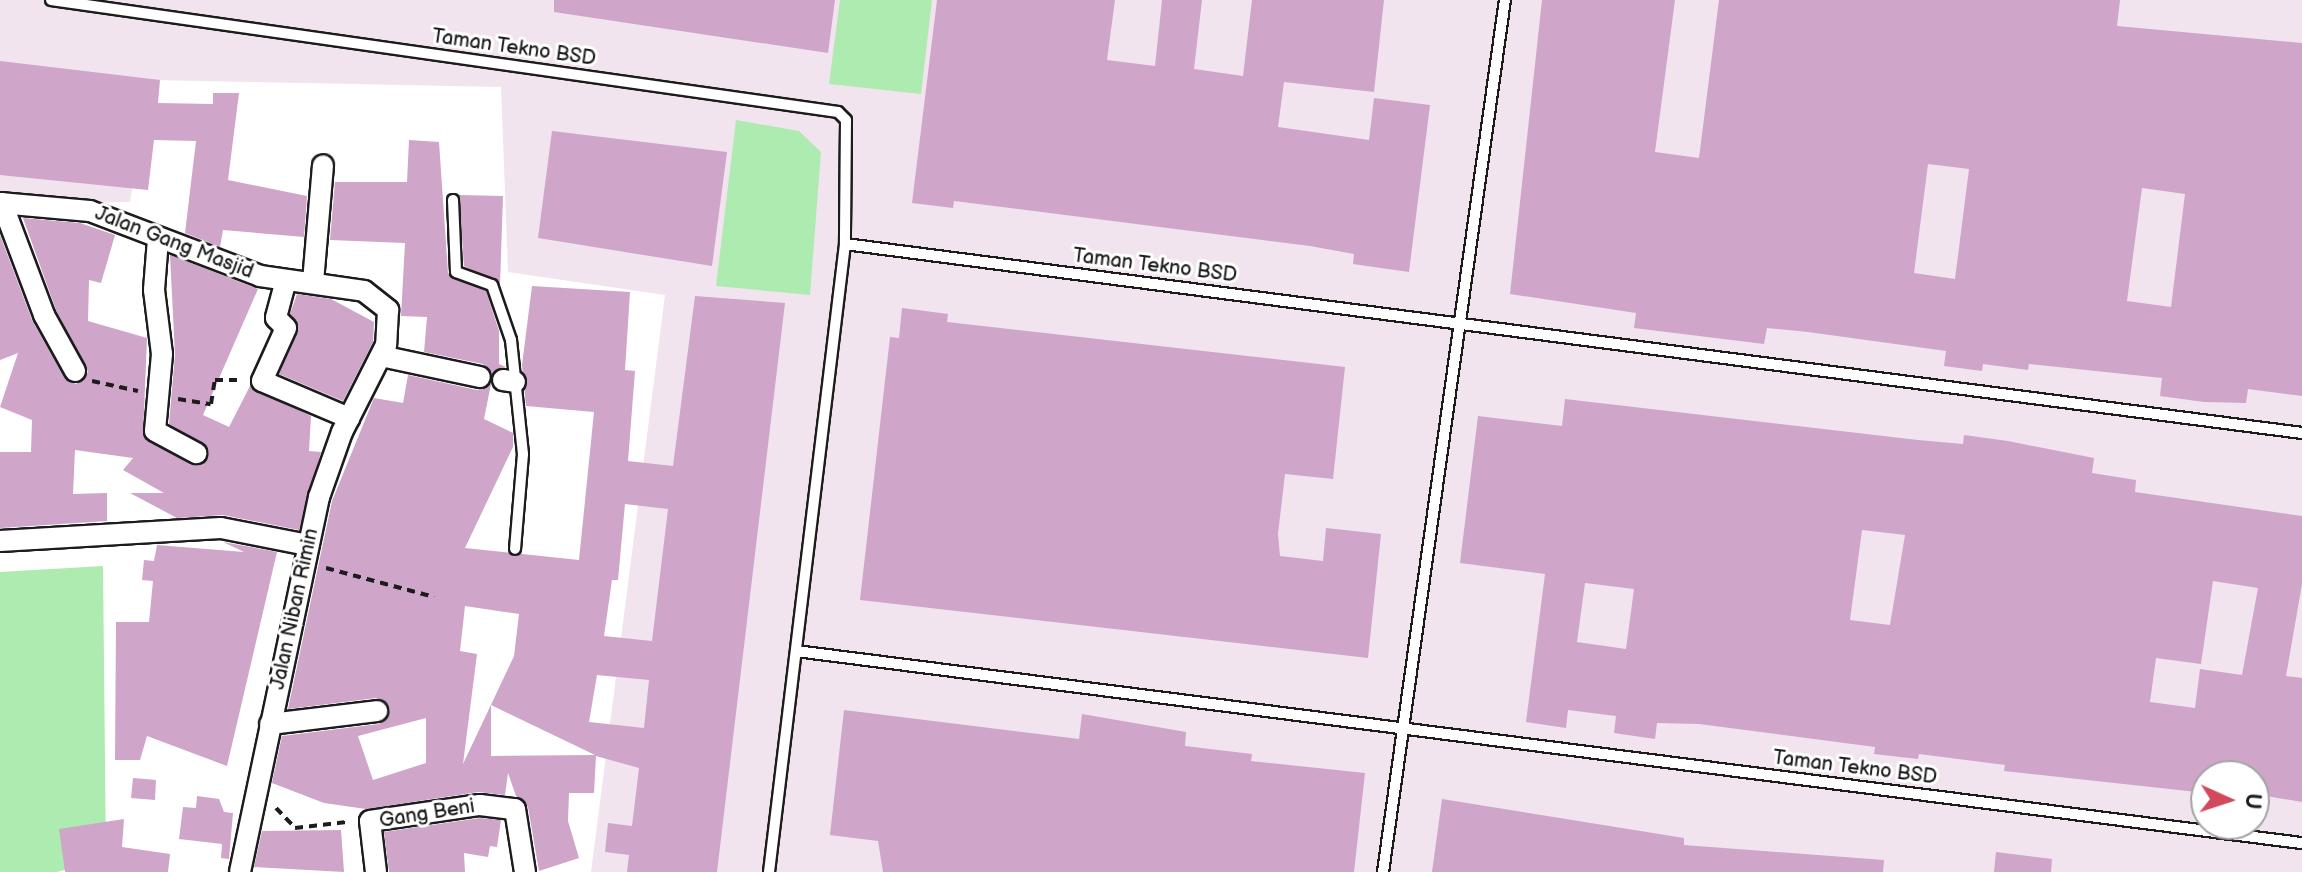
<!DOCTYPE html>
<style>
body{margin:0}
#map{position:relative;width:2302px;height:872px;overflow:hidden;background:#fff;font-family:"Balsamiq Sans",sans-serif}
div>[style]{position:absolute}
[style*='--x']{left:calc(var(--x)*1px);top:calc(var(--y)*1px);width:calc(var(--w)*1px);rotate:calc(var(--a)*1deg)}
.built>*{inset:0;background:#f1e4ef}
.green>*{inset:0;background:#aeebb1}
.building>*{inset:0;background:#cfa5c9}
.path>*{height:4px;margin-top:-2px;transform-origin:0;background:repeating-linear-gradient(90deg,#1c1c1c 0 8px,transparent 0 14px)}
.roads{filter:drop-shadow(2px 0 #1c1c1c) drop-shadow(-2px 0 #1c1c1c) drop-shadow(0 2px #1c1c1c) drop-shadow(0 -2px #1c1c1c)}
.service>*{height:10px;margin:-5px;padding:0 5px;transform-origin:5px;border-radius:5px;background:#fff}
.minor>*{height:20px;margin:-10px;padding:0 10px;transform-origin:10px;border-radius:10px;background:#fff}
span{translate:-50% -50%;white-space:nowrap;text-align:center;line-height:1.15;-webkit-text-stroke:6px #fff;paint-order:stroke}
.street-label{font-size:20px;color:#1c1c1c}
.north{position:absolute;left:2190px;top:760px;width:80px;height:80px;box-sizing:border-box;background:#fff;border:2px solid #a4a4a4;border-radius:50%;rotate:93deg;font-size:22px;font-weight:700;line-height:32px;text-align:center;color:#1c1c1c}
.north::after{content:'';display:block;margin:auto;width:28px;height:36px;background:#d1495b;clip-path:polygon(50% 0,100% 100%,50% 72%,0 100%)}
</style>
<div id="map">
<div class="built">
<i style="clip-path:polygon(evenodd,0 0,2302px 0,2302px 872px,591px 872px,665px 295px,508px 272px,501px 87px,150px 80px,130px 202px,0 204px,0 0,2206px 776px,2254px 776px,2254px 824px,2206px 824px,2206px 776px)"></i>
</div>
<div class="green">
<i style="clip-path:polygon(840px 0,932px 0,921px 94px,829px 84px)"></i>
<i style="clip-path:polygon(736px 120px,799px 131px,821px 152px,810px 295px,716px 286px)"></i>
<i style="clip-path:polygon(103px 566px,106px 859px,57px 872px,0 872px,0 572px)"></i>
</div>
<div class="building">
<i style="clip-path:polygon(554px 0,835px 0,828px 53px,554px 12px)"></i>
<i style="clip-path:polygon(937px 0,1115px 0,1107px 60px,1155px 66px,1162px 0,1202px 0,1194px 69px,1243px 76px,1252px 0,1384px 0,1374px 92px,1284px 82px,1278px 127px,1369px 140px,1374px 98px,1430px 105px,1409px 272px,1353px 264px,1354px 254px,1310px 246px,954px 201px,953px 208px,912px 203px)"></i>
<i style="clip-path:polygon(evenodd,1542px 0,1675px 0,1655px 152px,1699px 158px,1719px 0,2120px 0,2117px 26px,2302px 43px,2302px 396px,2248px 389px,2246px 403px,2204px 402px,2160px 396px,2162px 378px,2029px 364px,2028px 370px,1983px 364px,1982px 371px,1944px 366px,1946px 351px,1808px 332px,1767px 328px,1764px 344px,1634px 328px,1636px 313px,1510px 294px,1542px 0,1928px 164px,1969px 169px,1955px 279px,1914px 273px,1928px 164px,1542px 0,2142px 188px,2185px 194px,2171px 307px,2127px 301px,2142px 188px)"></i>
<i style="clip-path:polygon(0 61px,160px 80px,158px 103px,213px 104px,213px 93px,239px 93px,228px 180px,307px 196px,304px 237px,223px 230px,220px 247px,185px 233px,196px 141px,154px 140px,148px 190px,0 175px)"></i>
<i style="clip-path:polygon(552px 131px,727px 152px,712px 266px,538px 238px)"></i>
<i style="clip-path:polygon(409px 140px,439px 142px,448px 273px,486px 291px,499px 331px,499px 364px,506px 367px,492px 373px,483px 364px,424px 352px,427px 317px,401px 316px,405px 243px,330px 240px,335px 182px,407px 182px)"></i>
<i style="clip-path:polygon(459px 195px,503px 196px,500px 285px,464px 266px)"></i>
<i style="clip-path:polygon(23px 218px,80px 223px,115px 235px,101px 283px,89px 280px,88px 321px,147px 338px,143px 436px,191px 465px,203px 464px,209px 452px,169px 424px,175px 355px,170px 255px,258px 289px,203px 415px,229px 427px,250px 386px,311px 416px,309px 451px,321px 452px,299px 530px,223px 515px,177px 518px,130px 493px,164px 493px,123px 470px,133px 458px,75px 450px,73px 494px,107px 493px,107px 521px,0 528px,0 452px,31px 452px,32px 420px,0 407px,18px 353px,0 360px,0 235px,32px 320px,64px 377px,76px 384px,88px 372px,56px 310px)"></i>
<i style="clip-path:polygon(evenodd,532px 286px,630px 292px,625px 370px,635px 371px,628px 461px,673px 466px,695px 296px,785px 303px,717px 872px,627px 872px,629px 855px,605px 852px,608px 823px,632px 826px,639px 768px,596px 756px,594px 793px,569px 793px,568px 821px,579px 858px,539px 871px,528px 807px,516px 796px,508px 773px,505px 795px,478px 792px,366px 809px,324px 803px,272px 783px,282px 736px,379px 724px,389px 715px,388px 704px,376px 698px,288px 709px,332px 501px,374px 398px,403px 403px,408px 375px,477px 390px,491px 384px,484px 419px,513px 433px,513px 447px,465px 548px,579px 560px,594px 412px,526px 406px,522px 365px,532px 286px,625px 504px,668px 509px,652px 641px,604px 636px,612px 580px,618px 580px,625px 504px,532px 286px,465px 606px,519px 614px,514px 656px,463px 764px,477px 654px,460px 651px,465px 606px,532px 286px,597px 675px,649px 680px,644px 728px,589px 722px,597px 675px,532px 286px,491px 705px,595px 755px,491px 756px,491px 705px,532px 286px,426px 718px,426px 763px,373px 780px,358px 736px,426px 718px)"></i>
<i style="clip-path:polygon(297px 294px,331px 299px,374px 322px,373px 342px,343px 401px,279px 374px,298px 332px,290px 314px)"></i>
<i style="clip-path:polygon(902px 308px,948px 314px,947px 322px,1345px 367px,1333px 479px,1285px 474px,1278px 534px,1280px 556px,1323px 561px,1326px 528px,1381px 534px,1368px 658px,860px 600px,890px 337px,899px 338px)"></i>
<i style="clip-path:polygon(evenodd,1565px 399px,1918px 440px,1963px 444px,1964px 435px,2008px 441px,2094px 458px,2092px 473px,2136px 480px,2135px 492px,2302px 516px,2302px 584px,2286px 676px,2302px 678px,2302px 802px,2254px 794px,2254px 776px,2206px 776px,2206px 793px,2004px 771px,2005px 765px,1919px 754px,1918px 759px,1874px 754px,1875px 747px,1699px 724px,1657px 723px,1655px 739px,1614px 733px,1616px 716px,1568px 710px,1566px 728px,1526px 722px,1545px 574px,1460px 563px,1478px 416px,1562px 426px,1565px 399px,1862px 530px,1905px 535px,1890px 625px,1850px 620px,1862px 530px,1565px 399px,2213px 581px,2258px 588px,2242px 675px,2200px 669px,2195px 708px,2150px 702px,2156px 658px,2201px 664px,2213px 581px,1565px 399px,1585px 583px,1634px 589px,1626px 649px,1577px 642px,1585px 583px)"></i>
<i style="clip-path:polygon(223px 542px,277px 552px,227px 766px,147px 736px,140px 760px,115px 760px,116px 622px,149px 622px,153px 581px,142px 580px,144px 560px,154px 561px,157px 545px,244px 552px)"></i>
<i style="clip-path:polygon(844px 710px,1079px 739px,1082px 714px,1186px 732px,1185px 746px,1252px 754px,1251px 761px,1365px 773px,1354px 872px,883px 872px,878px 841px,830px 835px)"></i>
<i style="clip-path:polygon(133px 778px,156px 780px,155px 800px,131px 798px)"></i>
<i style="clip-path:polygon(197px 796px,219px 799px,224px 812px,233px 813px,229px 859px,221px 858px,222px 844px,179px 839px,183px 807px,196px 808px)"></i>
<i style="clip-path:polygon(1442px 799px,1684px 838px,1684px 845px,1884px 860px,1883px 872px,1432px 872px)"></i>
<i style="clip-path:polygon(480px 818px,501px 820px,497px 847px,490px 846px,488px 857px,464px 853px,465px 872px,389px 872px,384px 832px)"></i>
<i style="clip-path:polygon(124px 819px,122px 847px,170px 854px,168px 872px,65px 872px,59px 829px)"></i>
<i style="clip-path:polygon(341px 830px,344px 872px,254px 867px,262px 831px)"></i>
<i style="clip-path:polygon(1996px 852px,2052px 859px,2051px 872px,1994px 872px)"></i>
</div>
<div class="path">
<i style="--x:92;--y:381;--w:47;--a:12.3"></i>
<i style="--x:178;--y:399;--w:33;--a:9"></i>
<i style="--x:211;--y:404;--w:24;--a:-81"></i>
<i style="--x:215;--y:380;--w:25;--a:0"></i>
<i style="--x:326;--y:568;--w:112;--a:15"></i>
<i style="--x:276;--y:808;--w:28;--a:46"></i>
<i style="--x:295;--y:828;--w:52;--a:-6.6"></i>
</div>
<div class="roads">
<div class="service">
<i style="--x:51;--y:0;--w:795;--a:8.1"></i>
<i style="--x:838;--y:112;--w:11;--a:45"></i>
<i style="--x:846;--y:120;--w:124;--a:90.5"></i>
<i style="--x:845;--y:244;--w:633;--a:96.9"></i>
<i style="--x:453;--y:200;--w:72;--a:87.6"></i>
<i style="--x:456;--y:272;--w:38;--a:20"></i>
<i style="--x:492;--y:285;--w:58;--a:70.9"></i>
<i style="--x:511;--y:340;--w:115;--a:84"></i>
<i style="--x:523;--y:454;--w:95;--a:94.8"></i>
<i style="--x:845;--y:244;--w:1469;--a:7.39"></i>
<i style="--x:796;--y:651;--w:1518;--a:7.27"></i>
<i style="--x:1383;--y:872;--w:880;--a:-82.04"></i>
</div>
<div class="minor">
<i style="--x:0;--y:203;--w:90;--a:5.1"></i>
<i style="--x:90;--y:211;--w:182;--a:20.9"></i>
<i style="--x:260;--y:276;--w:105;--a:8.2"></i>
<i style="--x:364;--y:291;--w:31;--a:38"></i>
<i style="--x:388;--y:310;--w:35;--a:93"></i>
<i style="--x:386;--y:345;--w:97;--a:116.8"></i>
<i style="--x:342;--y:432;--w:69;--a:109.5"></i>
<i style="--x:319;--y:497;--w:383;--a:101.9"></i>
<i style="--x:2;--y:203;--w:120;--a:69.4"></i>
<i style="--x:44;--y:315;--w:64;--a:61"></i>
<i style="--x:158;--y:239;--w:51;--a:94.5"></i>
<i style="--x:154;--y:290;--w:64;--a:82.9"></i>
<i style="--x:162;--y:354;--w:77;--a:95.2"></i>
<i style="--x:155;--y:431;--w:47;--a:28.2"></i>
<i style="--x:286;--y:280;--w:39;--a:105"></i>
<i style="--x:276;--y:318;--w:14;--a:45"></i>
<i style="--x:286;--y:328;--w:58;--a:114.4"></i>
<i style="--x:262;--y:381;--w:95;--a:23"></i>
<i style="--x:313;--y:282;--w:117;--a:-85.1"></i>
<i style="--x:381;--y:356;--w:101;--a:12"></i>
<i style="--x:503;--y:380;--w:12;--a:9"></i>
<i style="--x:0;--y:541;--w:221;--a:-3.4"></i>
<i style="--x:221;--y:528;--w:89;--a:11.1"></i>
<i style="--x:270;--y:724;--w:108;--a:-6.9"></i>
<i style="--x:376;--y:872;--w:51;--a:-96.7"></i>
<i style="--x:370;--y:821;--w:111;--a:-8.3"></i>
<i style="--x:480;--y:805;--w:35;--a:7"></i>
<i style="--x:515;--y:809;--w:64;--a:81"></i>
</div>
</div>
<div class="street-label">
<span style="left:514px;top:48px;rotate:8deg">Taman Tekno BSD</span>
<span style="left:174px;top:243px;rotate:21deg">Jalan Gang Masjid</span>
<span style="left:1155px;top:266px;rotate:7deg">Taman Tekno BSD</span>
<span style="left:295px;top:609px;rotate:-78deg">Jalan Niban Rimin</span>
<span style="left:1855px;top:768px;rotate:7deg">Taman Tekno BSD</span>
<span style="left:427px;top:814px;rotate:-9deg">Gang Beni</span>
</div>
<div class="north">U</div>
</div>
